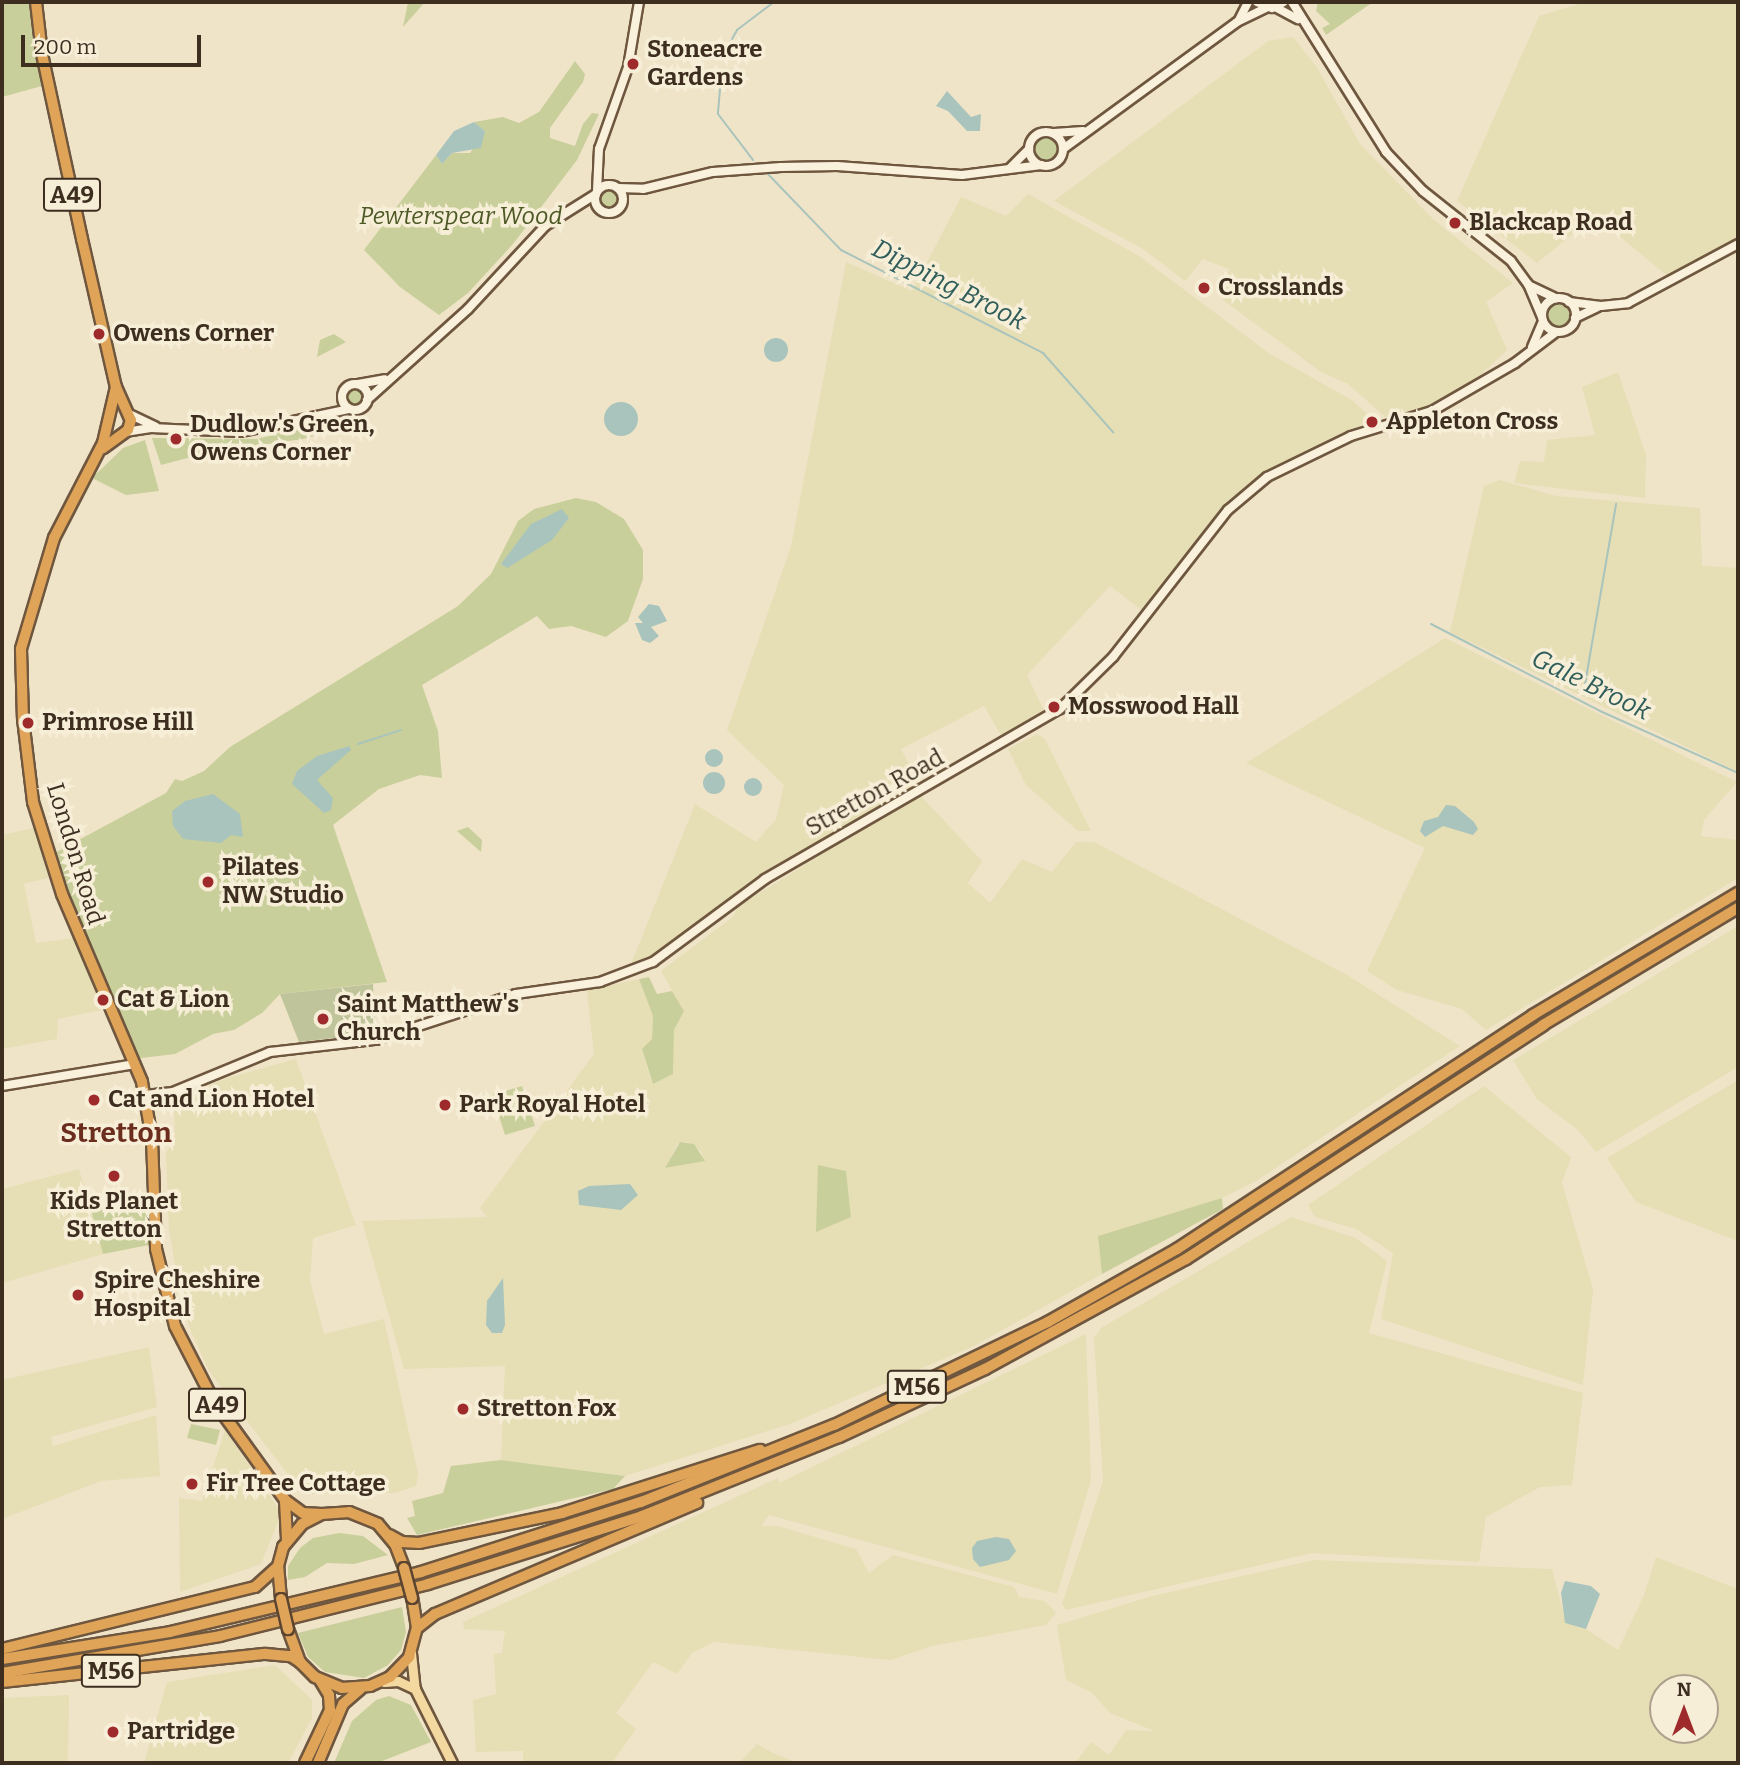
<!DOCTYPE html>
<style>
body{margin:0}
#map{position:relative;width:1740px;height:1765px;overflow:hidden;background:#f0e4c8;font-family:Bitter,serif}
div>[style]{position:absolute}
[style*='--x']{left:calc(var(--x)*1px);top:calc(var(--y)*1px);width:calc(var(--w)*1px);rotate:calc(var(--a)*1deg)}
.farmland>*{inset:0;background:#e6deb5}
.green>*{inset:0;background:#c9cf9b}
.round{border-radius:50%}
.cemetery>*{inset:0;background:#bfc49a}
.water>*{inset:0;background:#a9c4bc}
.stream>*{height:2px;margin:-1px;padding:0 1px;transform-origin:1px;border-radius:1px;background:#a9c4bc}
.roads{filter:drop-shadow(2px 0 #6f573f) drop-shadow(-2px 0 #6f573f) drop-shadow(0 2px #6f573f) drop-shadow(0 -2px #6f573f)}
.secondary>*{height:8px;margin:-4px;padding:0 4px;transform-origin:4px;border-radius:4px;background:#faf1dc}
.secondary>.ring{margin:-4px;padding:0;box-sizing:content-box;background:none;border:8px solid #faf1dc;border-radius:50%}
.primary>*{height:9px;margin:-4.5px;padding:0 4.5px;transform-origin:4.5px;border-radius:4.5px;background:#f3d9a0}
.highway>*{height:10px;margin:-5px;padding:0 5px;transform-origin:5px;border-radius:5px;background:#e0a458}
.bridges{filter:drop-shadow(2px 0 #5b4430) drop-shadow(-2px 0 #5b4430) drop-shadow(0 2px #5b4430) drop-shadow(0 -2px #5b4430)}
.highway-bridge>*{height:10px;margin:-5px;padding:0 5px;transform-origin:5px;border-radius:5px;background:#e0a458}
.dots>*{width:19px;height:19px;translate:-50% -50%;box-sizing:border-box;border:4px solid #f7eed8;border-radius:50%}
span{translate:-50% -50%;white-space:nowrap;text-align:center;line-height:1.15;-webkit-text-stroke:7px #f7eed8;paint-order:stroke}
.shield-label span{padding:2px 5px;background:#f7eed8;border:2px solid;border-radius:5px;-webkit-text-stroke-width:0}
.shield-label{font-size:23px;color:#3d2e20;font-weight:700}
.poi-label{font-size:24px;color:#3d2e20;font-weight:700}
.left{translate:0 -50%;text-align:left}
.park-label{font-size:24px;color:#4d5a26;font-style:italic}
.street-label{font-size:24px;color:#3d2e20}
.water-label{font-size:26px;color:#2f5d5a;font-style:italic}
.quarter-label{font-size:28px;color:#6b2e1e;font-weight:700}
.frame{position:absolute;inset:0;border:4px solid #3d2e20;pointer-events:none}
.north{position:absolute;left:1649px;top:1674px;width:70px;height:70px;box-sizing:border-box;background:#f7eed8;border:2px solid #ada18e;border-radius:50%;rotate:0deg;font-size:19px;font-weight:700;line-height:28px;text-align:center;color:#3d2e20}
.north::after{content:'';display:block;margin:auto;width:24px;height:32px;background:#9e2a2b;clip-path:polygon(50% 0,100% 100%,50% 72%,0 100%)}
.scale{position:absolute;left:21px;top:35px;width:180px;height:32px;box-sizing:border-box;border:4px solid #3d2e20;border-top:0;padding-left:9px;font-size:21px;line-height:24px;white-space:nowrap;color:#3d2e20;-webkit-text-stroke:5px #f7eed8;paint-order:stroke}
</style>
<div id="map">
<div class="farmland">
<i style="clip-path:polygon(1586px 2px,1738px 2px,1738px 238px,1671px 279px,1595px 216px,1537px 263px,1457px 201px,1539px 16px)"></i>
<i style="clip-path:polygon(1293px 37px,1316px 66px,1360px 144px,1433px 219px,1513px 283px,1486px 302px,1507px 350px,1469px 386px,1426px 416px,1397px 427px,1348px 384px,1321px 372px,1223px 300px,1229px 269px,1203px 259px,1185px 281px,1143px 249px,1054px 201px,1268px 41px)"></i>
<i style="clip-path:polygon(1028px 194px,1139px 256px,1270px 354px,1352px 400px,1372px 419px,1256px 485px,1186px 563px,1148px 615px,1110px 586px,1027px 675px,1046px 715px,1001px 735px,984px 706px,901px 749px,918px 782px,765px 879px,664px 959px,627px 974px,695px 804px,756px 842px,776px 819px,784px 785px,727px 730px,791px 546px,846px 262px,912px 291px,961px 197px,1006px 216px)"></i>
<i style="clip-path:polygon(1618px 372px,1646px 455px,1645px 498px,1514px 483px,1520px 461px,1544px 462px,1547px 440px,1595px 435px,1582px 387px)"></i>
<i style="clip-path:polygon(1500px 480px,1556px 496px,1700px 508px,1702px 566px,1738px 568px,1738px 772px,1450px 632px,1484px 486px)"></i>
<i style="clip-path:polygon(1445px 638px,1737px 782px,1704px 820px,1701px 836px,1738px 840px,1738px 878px,1486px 1030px,1462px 1009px,1397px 990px,1367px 971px,1425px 848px,1246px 763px)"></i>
<i style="clip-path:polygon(1037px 734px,1045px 739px,1091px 831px,1078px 831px,1026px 785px,1008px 749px)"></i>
<i style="clip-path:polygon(evenodd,919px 794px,982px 861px,968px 883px,990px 903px,1022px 859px,1052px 872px,1076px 842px,1094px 842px,1347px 975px,1460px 1046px,1256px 1181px,1222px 1198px,1098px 1236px,1102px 1274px,974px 1346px,790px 1424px,625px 1476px,501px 1460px,505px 1366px,404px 1369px,362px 1221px,487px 1217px,480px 1208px,594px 1054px,587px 990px,639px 979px,653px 1016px,652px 1039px,642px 1050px,650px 1077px,653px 1084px,673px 1074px,674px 1030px,684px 1011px,661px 971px,734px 916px,737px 907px,919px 794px,687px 1142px,701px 1151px,704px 1161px,666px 1168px,677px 1144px,687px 1142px,919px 794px,818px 1165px,846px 1171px,851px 1217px,819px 1228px,818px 1165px)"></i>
<i style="clip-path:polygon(37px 827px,52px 877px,24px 884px,36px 943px,74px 938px,106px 1009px,58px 1019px,57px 1039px,2px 1049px,2px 835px)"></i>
<i style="clip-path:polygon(1738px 926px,1738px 1067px,1596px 1152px,1578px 1130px,1537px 1099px,1513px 1060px)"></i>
<i style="clip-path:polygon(296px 1059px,356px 1225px,313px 1238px,310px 1280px,324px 1334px,384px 1319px,418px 1474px,416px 1486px,395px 1493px,303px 1494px,209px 1371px,190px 1329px,179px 1287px,169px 1230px,166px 1154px,175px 1136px,174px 1106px,179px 1098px,227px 1078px)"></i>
<i style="clip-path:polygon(1738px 1080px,1738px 1241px,1636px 1202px,1607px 1158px)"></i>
<i style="clip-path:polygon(1484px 1086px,1571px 1157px,1562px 1183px,1593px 1289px,1583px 1385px,1381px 1319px,1393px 1253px,1356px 1229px,1315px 1217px,1308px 1205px)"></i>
<i style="clip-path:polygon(79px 1169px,103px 1254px,2px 1283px,2px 1189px)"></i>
<i style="clip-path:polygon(1291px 1217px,1356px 1238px,1387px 1261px,1369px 1333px,1583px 1393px,1572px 1485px,1540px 1487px,1486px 1517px,1479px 1562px,1312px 1553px,1066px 1610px,1062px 1604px,1103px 1481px,1094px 1338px,1101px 1328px)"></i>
<i style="clip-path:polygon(1086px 1334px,1091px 1480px,1057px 1594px,769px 1515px,761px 1526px,778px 1526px,856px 1549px,869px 1573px,893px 1555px,1014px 1587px,1019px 1597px,1045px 1601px,1056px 1613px,1046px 1625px,932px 1646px,891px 1660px,714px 1642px,692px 1653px,677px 1674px,653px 1662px,616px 1713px,636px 1729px,612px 1763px,523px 1763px,523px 1751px,476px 1752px,473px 1700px,496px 1694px,494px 1654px,502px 1653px,505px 1631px,464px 1629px,463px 1622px,778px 1478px,779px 1483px)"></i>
<i style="clip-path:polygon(149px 1347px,157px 1407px,51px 1437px,53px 1446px,156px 1415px,160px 1476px,101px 1481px,2px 1519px,2px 1380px)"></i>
<i style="clip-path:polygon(225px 1430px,278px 1508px,279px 1519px,261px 1564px,180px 1592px,179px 1498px,202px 1501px)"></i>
<i style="clip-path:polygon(evenodd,1656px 1557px,1738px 1589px,1738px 1763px,1075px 1763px,1091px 1742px,1109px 1755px,1126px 1730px,1154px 1731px,1110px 1713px,1091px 1692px,1066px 1680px,1057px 1625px,1152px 1596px,1314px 1560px,1552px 1569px,1566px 1623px,1586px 1629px,1618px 1650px,1644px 1595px,1656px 1557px,1663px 1688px,1705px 1688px,1705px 1730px,1663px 1730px,1663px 1688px)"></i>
<i style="clip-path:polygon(275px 1665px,312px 1700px,312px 1718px,288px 1763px,144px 1763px,167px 1682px)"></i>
<i style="clip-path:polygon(69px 1695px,68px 1763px,2px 1763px,2px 1698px)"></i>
<i style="clip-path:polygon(757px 1744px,773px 1753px,798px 1763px,739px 1763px)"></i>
</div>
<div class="green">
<i style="clip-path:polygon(2px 2px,36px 2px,42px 86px,2px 97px)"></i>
<i style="clip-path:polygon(408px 2px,425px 2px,403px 27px)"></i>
<i style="clip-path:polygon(1318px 2px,1373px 2px,1326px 35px,1322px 28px,1330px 24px,1316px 11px)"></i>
<i style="clip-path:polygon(575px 61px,585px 74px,583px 82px,550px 128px,550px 138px,575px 146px,583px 124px,592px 113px,599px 114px,577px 160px,513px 244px,468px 293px,439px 315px,400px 287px,364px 250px,436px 155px,442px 164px,452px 153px,470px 153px,485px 131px,474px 122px,503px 117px,519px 123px,539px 112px)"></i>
<i class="round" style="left:1033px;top:136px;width:26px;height:26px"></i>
<i class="round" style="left:601px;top:191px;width:16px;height:16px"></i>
<i class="round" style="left:1545px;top:303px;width:26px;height:26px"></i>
<i style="clip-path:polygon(334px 334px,346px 342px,317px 357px,320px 340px)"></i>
<i class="round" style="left:346px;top:390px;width:16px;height:16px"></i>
<i style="clip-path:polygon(327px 421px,331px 431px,303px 439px,210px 452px,161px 465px,152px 438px,257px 439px)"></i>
<i style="clip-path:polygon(145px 440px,159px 491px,126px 495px,92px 478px,123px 448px)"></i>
<i style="clip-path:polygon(576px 498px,596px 502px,624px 519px,643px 550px,643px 579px,628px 621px,606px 637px,571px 626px,549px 629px,537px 616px,422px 685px,438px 731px,442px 778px,420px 775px,379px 789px,333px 825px,387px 982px,280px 994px,262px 1013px,234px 1030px,213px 1034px,175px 1054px,133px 1059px,49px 856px,166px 793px,175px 779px,182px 781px,204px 771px,230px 747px,458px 606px,491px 574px,518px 521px,534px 509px)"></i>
<i style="clip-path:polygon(468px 827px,482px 840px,481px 852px,457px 831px)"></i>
<i style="clip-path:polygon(649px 977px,657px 994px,672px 991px,684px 1011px,674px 1030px,673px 1074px,653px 1084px,642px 1049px,652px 1039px,653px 1016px,639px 979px)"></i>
<i style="clip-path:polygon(522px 1086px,535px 1126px,505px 1135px,492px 1095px)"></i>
<i style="clip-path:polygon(680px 1142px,694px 1144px,705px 1161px,665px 1168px)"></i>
<i style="clip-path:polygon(818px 1165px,846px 1171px,851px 1217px,816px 1232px)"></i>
<i style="clip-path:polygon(1222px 1198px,1223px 1209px,1102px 1274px,1098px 1236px)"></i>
<i style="clip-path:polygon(147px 1199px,149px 1245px,103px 1254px,89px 1202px)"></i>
<i style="clip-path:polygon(191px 1424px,220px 1430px,216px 1445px,187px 1438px)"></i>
<i style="clip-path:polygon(501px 1460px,625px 1476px,613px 1489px,417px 1535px,407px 1518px,415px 1516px,412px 1501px,443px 1493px,451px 1466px)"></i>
<i style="clip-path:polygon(339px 1533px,363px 1536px,388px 1555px,354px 1564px,327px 1563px,305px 1577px,288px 1580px,288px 1566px,300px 1548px,313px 1538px)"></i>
<i style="clip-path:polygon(402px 1607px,406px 1632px,401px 1650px,388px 1665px,364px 1678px,325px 1672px,308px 1657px,298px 1633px)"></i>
<i style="clip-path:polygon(389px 1696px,411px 1705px,431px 1742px,377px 1763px,334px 1763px,352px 1721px,376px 1700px)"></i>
</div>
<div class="cemetery">
<i style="clip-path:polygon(373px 984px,375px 1029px,371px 1034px,299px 1042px,280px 994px)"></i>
</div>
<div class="water">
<i style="clip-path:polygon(947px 91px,971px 117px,981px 114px,980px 131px,967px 131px,948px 111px,936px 106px)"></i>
<i style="clip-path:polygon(474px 122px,485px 131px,481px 148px,452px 153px,442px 164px,436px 155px,454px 131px)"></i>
<i class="round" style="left:764px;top:338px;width:24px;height:24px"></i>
<i class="round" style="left:604px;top:402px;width:34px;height:34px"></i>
<i style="clip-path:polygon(562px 509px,569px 518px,552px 540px,507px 568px,501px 564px,531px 524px)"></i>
<i style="clip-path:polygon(649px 604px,659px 606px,667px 621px,651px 627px,659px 636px,650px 643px,642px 640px,635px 623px,643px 623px,638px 617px)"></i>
<i style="clip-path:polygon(349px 746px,351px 750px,317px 780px,333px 798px,331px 810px,324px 813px,292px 784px,297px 771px,317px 756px)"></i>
<i class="round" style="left:705px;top:749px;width:18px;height:18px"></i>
<i class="round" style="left:703px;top:772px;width:22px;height:22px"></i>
<i class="round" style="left:744px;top:778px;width:18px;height:18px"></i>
<i style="clip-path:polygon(213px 794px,240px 814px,243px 837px,231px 835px,221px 843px,183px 839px,173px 826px,172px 811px,185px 801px)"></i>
<i style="clip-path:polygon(1446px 805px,1455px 806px,1474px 822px,1478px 829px,1473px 835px,1443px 826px,1425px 837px,1420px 831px,1424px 821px,1438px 817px)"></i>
<i style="clip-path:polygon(630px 1184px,638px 1195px,621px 1210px,579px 1205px,578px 1191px,589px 1186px)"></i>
<i style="clip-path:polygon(503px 1278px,505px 1325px,502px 1333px,492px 1333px,486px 1325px,487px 1301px)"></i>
<i style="clip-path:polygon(996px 1537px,1009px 1539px,1016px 1551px,1009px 1560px,980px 1567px,973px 1559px,972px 1548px,977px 1541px)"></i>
<i style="clip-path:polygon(1565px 1581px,1591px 1586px,1600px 1594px,1586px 1629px,1565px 1623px,1561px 1593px)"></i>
</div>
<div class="stream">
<i style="--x:721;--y:58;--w:32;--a:-60"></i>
<i style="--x:737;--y:30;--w:46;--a:-37.1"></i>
<i style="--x:721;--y:78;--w:36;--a:95"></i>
<i style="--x:718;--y:114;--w:58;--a:52.7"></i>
<i style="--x:766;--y:172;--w:108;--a:46.1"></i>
<i style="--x:841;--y:250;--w:227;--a:27"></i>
<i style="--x:1043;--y:353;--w:106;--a:48.5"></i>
<i style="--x:1431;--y:624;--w:190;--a:27.2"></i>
<i style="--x:1600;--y:711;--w:151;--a:24.2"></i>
<i style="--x:1585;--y:684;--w:183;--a:-80.2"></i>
<i style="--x:358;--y:744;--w:45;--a:-18"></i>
</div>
<div class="roads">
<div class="secondary">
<i style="--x:1257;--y:2;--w:16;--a:22"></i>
<i style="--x:1272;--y:8;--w:13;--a:-27"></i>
<i style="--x:1292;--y:2;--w:177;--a:57.9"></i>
<i style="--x:1386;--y:152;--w:54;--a:46.5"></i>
<i style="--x:1423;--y:191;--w:112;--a:38.5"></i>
<i style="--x:1511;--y:261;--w:29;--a:54"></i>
<i style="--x:1528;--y:284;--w:36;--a:67"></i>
<i style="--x:1275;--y:7;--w:26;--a:28"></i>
<i style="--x:1239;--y:20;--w:20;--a:-63"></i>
<i class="ring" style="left:1029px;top:132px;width:26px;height:26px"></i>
<i style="--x:1054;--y:133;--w:29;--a:-4"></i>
<i style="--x:1063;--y:149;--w:215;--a:-36.1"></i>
<i style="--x:1237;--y:22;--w:34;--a:-26"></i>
<i style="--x:1010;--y:168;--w:27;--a:-45"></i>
<i class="ring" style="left:595px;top:185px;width:20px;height:20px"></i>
<i style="--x:618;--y:188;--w:25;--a:2"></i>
<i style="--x:643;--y:189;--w:72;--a:-13.7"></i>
<i style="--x:713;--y:172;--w:68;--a:-4.2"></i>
<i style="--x:781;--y:167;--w:56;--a:-1"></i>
<i style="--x:837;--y:166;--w:125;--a:4.1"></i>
<i style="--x:962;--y:175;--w:80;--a:-7.2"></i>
<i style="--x:597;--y:191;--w:42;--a:-87.3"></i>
<i style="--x:599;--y:149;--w:87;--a:-70.5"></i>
<i style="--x:628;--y:67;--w:66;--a:-80.4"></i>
<i style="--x:1530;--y:286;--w:29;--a:25"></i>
<i class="ring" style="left:1542px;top:298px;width:26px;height:26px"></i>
<i style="--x:1569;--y:302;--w:32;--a:7"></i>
<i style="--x:1601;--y:306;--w:27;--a:-6"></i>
<i style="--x:1628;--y:303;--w:125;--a:-28.2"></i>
<i style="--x:1575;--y:318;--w:25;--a:-26"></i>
<i style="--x:1532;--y:347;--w:28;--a:-67"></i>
<i class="ring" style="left:342px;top:384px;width:18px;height:18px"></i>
<i style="--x:358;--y:384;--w:27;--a:-10"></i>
<i style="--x:367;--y:400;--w:136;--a:-42"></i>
<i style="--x:468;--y:309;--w:113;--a:-47.1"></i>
<i style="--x:545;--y:226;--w:60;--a:-32.1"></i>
<i style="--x:129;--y:414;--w:29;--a:25"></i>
<i style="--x:125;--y:432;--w:26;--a:-9"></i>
<i style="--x:151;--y:428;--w:90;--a:2.5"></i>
<i style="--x:241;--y:432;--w:110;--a:-12"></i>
<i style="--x:2;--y:1086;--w:135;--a:-9.4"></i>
<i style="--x:145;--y:1095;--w:28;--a:-6"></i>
<i style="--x:173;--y:1092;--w:105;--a:-22.4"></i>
<i style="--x:270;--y:1052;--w:107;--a:-6.5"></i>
<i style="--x:376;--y:1040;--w:147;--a:-18.2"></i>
<i style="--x:516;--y:994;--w:85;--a:-8.1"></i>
<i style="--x:600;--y:982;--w:57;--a:-20.7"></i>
<i style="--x:653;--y:962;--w:139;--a:-36.5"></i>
<i style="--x:765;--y:879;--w:340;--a:-30"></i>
<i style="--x:1060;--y:709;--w:74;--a:-44.5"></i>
<i style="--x:1113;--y:657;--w:187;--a:-52"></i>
<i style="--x:1228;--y:510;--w:51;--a:-40.2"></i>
<i style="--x:1267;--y:477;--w:93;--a:-26"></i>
<i style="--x:1351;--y:436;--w:85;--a:-17.2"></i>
<i style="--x:1432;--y:411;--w:96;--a:-30"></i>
<i style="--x:1515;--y:363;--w:51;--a:-37.1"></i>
</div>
<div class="primary">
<i style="--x:411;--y:1653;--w:36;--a:84"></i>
<i style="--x:415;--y:1689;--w:83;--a:63.4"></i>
<i style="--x:384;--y:1682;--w:14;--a:-4"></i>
<i style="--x:398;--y:1681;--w:19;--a:25"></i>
</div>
<div class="highway">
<i style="--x:36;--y:2;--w:52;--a:83.4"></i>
<i style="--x:42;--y:54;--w:189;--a:77.8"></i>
<i style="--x:82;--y:239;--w:152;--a:77.1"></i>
<i style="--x:116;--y:387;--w:36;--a:66"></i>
<i style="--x:131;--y:420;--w:10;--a:107"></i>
<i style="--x:128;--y:430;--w:31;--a:144"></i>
<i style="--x:116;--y:387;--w:57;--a:103.1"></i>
<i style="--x:103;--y:443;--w:107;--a:117.3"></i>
<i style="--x:54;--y:538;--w:116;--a:106.6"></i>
<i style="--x:21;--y:649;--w:70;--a:88.4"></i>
<i style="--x:23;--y:719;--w:84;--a:83.1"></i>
<i style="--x:33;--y:802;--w:96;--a:72.5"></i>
<i style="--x:62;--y:894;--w:204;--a:66.9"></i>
<i style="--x:142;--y:1082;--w:58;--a:80"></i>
<i style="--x:152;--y:1139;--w:110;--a:87.9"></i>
<i style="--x:156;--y:1249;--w:79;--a:76.1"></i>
<i style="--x:175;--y:1326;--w:83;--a:62.8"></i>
<i style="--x:213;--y:1400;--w:123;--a:54.2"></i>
<i style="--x:285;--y:1500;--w:22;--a:36"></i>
<i style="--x:303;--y:1513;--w:19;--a:3"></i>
<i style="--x:285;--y:1501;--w:39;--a:87"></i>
<i style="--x:389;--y:1535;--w:15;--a:28"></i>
<i style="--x:402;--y:1542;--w:17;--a:3"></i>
<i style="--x:419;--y:1543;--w:146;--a:-11.8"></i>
<i style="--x:562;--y:1513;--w:208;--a:-17.7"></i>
<i style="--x:281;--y:1599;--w:33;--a:-95"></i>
<i style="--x:278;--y:1566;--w:20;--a:-75"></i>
<i style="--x:283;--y:1547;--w:30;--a:-50"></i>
<i style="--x:302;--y:1524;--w:22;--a:-27"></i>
<i style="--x:322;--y:1514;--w:27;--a:-4"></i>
<i style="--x:349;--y:1512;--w:31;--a:22"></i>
<i style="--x:378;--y:1524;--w:26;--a:50"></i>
<i style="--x:395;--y:1544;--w:26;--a:69"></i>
<i style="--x:417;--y:1628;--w:23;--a:-38"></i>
<i style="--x:435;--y:1614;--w:285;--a:-23"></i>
<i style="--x:288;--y:1629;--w:35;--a:70"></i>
<i style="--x:300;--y:1662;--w:21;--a:45"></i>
<i style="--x:315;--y:1677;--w:29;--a:22"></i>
<i style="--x:342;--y:1688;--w:28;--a:-4"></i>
<i style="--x:370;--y:1686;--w:22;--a:-24"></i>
<i style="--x:390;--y:1677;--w:28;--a:-46"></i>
<i style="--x:409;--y:1657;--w:30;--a:-75"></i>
<i style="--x:417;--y:1628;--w:30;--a:-99"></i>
<i style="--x:2;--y:1649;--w:260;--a:-13.8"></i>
<i style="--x:255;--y:1587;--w:31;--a:-42"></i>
<i style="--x:2;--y:1659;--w:170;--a:-9.1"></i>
<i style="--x:170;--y:1632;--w:258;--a:-13.4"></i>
<i style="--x:421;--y:1572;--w:231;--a:-17.7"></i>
<i style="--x:641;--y:1502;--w:208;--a:-21.8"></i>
<i style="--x:834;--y:1425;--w:237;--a:-25.7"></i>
<i style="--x:1048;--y:1322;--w:148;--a:-29.5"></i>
<i style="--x:1177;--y:1249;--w:426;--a:-33.3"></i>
<i style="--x:1533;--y:1015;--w:239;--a:-30.8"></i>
<i style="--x:2;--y:1673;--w:221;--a:-9.6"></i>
<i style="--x:220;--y:1636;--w:214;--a:-14"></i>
<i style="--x:428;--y:1584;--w:225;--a:-17.6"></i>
<i style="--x:642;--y:1516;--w:212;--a:-21.9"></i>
<i style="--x:839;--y:1437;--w:161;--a:-25"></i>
<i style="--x:985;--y:1369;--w:229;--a:-28.7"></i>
<i style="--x:1186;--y:1259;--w:427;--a:-33.2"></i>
<i style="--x:1543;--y:1025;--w:227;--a:-31"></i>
<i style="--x:2;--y:1682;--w:265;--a:-6.1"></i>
<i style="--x:266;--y:1654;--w:25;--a:5"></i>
<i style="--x:291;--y:1656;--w:11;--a:34"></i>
<i style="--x:305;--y:1763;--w:59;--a:-64.7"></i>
<i style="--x:330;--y:1710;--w:15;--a:-94"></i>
<i style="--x:329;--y:1695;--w:17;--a:-121"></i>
<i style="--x:318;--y:1763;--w:64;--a:-67"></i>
<i style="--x:343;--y:1704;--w:23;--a:-41"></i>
</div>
</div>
<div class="bridges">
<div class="highway-bridge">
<i style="--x:404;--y:1568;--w:31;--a:75"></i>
<i style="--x:281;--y:1599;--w:31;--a:77"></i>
</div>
</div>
<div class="dots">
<i style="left:633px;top:64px;background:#9e2a2b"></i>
<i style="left:1455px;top:223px;background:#9e2a2b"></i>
<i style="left:1204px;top:288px;background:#9e2a2b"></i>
<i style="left:99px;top:334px;background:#9e2a2b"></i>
<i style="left:1372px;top:422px;background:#9e2a2b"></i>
<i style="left:176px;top:439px;background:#9e2a2b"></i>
<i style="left:1054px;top:707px;background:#9e2a2b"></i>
<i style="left:28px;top:723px;background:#9e2a2b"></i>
<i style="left:208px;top:882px;background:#9e2a2b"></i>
<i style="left:103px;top:1000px;background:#9e2a2b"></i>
<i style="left:323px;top:1019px;background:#9e2a2b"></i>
<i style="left:94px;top:1100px;background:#9e2a2b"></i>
<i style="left:445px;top:1105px;background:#9e2a2b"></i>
<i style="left:114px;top:1176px;background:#9e2a2b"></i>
<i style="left:78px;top:1295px;background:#9e2a2b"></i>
<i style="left:463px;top:1409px;background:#9e2a2b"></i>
<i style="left:192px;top:1484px;background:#9e2a2b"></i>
<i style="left:113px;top:1732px;background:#9e2a2b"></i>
</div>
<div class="shield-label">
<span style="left:72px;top:195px">A49</span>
<span style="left:917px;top:1387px">M56</span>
<span style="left:217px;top:1405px">A49</span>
<span style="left:111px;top:1671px">M56</span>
</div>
<div class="poi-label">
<span class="left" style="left:647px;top:64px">Stoneacre<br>Gardens</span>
<span class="left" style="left:1469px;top:223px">Blackcap Road</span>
<span class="left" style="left:1218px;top:288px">Crosslands</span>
<span class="left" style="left:113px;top:334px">Owens Corner</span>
<span class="left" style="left:1386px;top:422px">Appleton Cross</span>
<span class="left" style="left:190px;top:439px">Dudlow's Green,<br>Owens Corner</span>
<span class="left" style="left:1068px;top:707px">Mosswood Hall</span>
<span class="left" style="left:42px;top:723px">Primrose Hill</span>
<span class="left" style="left:222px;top:882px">Pilates<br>NW Studio</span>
<span class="left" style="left:117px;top:1000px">Cat &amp; Lion</span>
<span class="left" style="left:337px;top:1019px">Saint Matthew's<br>Church</span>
<span class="left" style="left:108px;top:1100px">Cat and Lion Hotel</span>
<span class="left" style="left:459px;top:1105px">Park Royal Hotel</span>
<span style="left:114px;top:1216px">Kids Planet<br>Stretton</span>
<span class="left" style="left:94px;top:1295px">Spire Cheshire<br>Hospital</span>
<span class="left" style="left:477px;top:1409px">Stretton Fox</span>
<span class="left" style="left:206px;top:1484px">Fir Tree Cottage</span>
<span class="left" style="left:127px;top:1732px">Partridge</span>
</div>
<div class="park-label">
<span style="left:461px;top:217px">Pewterspear Wood</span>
</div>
<div class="street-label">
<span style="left:875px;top:793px;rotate:-29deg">Stretton Road</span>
<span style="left:75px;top:854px;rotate:73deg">London Road</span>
</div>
<div class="water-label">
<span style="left:949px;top:285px;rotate:27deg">Dipping Brook</span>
<span style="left:1591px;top:685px;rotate:26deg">Gale Brook</span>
</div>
<div class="quarter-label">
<span style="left:116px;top:1133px">Stretton</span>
</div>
<div class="frame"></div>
<div class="north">N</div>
<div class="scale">200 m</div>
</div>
